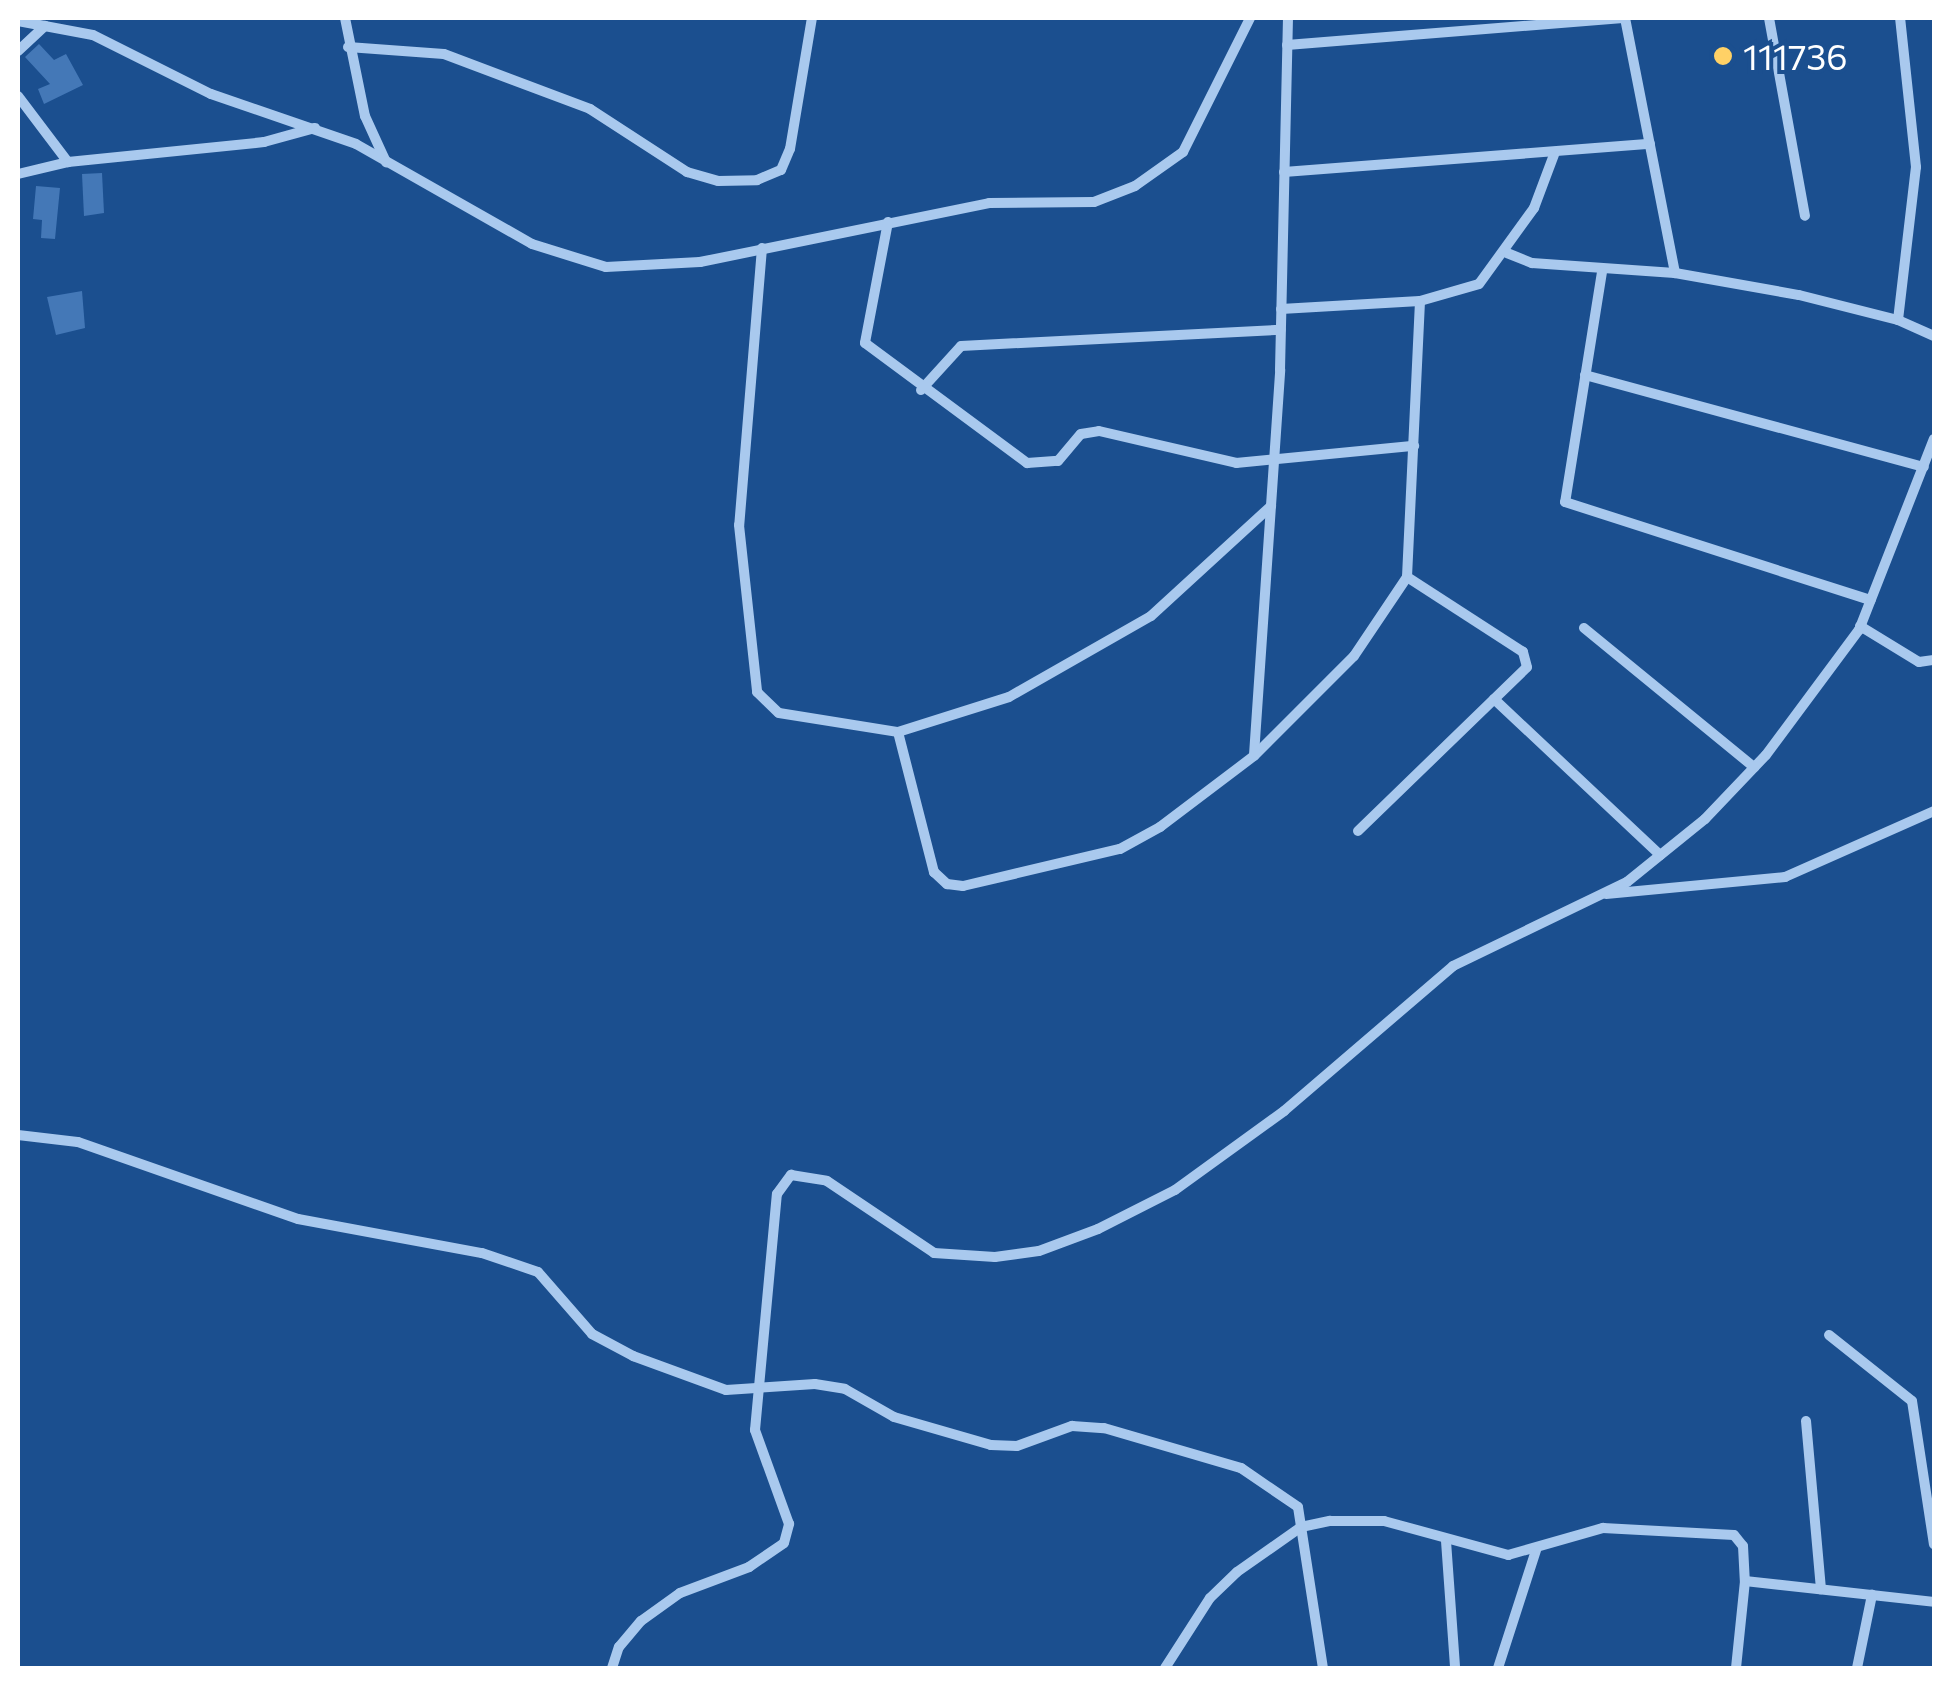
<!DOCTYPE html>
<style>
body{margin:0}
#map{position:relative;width:1952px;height:1686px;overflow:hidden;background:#1b4f8f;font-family:Commissioner,sans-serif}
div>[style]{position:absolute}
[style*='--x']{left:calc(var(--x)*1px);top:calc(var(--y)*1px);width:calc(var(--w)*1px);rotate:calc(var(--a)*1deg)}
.building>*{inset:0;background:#4478b7}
.minor>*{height:10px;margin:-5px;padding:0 5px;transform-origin:5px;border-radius:5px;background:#a9c9ee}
.dots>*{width:28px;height:28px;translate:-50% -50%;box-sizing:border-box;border:5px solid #1b4f8f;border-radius:50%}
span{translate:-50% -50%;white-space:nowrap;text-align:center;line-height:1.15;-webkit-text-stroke:8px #1b4f8f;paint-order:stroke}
.poi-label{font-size:35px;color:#fff}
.left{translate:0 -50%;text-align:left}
.frame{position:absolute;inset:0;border:20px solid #fff;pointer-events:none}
</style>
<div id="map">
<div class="building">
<i style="clip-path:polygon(39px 44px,54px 60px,66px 54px,83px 85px,44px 104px,38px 89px,50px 84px,25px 57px)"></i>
<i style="clip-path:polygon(102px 173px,104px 213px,84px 216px,82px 174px)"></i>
<i style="clip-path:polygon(36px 186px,60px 188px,55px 239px,41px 238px,42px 220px,33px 219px)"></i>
<i style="clip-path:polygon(82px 291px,85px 328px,56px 335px,47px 297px)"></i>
</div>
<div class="minor">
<i style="--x:345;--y:18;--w:100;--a:78.5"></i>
<i style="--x:365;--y:116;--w:51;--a:65.5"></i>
<i style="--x:1625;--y:18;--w:260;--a:78.9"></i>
<i style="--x:1769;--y:18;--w:201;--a:79.7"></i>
<i style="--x:18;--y:21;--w:76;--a:10.6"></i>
<i style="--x:93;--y:35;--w:132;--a:26.6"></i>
<i style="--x:211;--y:94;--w:153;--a:19"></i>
<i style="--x:356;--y:144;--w:202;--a:29.6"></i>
<i style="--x:532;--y:244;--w:77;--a:17.3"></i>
<i style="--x:606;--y:267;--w:94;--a:-3"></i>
<i style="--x:700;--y:262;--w:295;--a:-11.5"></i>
<i style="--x:989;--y:203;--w:105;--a:-0.5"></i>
<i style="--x:1094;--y:202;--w:44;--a:-21.3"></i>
<i style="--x:1135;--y:186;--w:59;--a:-35.3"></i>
<i style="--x:1183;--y:152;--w:150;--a:-63.4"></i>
<i style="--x:1287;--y:45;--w:337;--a:-4.6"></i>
<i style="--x:348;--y:47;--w:96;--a:4.2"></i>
<i style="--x:444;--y:54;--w:156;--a:20.6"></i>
<i style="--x:590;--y:109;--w:116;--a:33"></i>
<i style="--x:687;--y:172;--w:32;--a:16"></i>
<i style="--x:718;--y:181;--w:39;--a:-1"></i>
<i style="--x:757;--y:180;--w:26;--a:-23"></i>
<i style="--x:781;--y:170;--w:23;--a:-67"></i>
<i style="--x:790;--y:149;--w:133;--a:-80.5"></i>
<i style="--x:18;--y:51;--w:37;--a:-43"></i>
<i style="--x:18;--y:96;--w:83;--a:52.9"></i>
<i style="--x:1284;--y:172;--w:367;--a:-4.4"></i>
<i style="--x:18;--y:174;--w:51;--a:-13.5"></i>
<i style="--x:68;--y:162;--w:197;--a:-5.8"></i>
<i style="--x:264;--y:142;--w:53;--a:-15.4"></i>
<i style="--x:888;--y:222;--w:123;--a:100.8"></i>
<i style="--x:865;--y:343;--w:202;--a:36.5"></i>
<i style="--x:1027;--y:463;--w:31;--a:-4"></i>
<i style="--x:1058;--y:461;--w:35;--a:-50"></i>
<i style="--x:1081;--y:434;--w:18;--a:-9"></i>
<i style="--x:1099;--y:431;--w:141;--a:13.1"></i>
<i style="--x:1236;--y:463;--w:179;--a:-5.5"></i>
<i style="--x:762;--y:248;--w:278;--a:94.7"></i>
<i style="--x:739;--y:525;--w:168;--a:83.8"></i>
<i style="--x:757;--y:692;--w:30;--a:44"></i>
<i style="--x:779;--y:713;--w:121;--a:9.1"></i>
<i style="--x:898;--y:732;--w:116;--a:-17.5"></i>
<i style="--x:1009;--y:697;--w:163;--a:-29.7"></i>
<i style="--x:1151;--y:616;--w:163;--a:-42.5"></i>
<i style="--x:1507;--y:253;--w:27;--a:22"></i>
<i style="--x:1532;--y:263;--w:143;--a:4"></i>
<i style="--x:1675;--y:273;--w:126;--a:10.1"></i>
<i style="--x:1799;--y:295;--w:102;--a:14.2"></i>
<i style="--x:1898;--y:320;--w:39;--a:24"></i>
<i style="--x:1602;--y:272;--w:233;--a:99.1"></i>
<i style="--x:1565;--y:502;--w:321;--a:17.8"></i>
<i style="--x:1281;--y:309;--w:139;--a:-3.3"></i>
<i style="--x:1420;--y:301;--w:61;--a:-16.1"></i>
<i style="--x:1479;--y:284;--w:94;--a:-54.1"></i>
<i style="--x:1534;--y:208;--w:60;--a:-69.4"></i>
<i style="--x:1898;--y:320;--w:154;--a:-83.3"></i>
<i style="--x:1916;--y:167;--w:150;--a:-96.1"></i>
<i style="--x:1585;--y:375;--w:351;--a:15.2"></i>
<i style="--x:921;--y:390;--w:59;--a:-47.7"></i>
<i style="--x:961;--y:346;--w:320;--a:-2.9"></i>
<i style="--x:1860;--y:626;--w:69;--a:31.4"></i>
<i style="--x:1919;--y:662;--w:15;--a:-8"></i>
<i style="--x:1584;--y:628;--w:220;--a:39.3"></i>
<i style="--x:1494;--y:699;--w:228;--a:43.2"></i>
<i style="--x:898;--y:732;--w:145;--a:75.6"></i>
<i style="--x:934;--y:872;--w:18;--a:43"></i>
<i style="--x:947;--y:884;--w:16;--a:7"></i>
<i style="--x:963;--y:886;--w:161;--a:-13.3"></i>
<i style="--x:1120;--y:849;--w:46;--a:-28.8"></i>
<i style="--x:1160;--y:827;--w:118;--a:-37.1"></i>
<i style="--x:1254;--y:756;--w:141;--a:-45"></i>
<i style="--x:1354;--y:656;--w:95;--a:-56.1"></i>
<i style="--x:1407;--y:577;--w:276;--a:-87.3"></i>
<i style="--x:1254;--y:755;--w:386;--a:-86.1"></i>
<i style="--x:1280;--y:370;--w:352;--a:-88.7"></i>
<i style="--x:1358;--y:831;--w:235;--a:-44.1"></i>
<i style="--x:1527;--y:667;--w:16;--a:-105"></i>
<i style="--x:1523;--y:652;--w:138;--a:-147.1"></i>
<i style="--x:1606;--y:894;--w:180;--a:-5.4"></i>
<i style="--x:1785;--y:877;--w:163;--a:-23.9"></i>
<i style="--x:18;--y:1135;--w:60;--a:6.7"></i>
<i style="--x:78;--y:1142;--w:233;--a:19.3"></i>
<i style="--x:298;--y:1219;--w:187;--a:10.5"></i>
<i style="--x:482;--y:1253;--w:59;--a:18.7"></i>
<i style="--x:538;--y:1272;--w:82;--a:48.9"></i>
<i style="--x:592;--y:1334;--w:47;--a:28.2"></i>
<i style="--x:633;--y:1356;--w:99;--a:20.1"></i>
<i style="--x:726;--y:1390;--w:89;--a:-3.9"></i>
<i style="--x:815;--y:1384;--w:30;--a:9"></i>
<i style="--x:845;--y:1389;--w:56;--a:29.7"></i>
<i style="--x:894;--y:1417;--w:101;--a:16.1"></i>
<i style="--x:991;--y:1445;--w:26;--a:2"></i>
<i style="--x:1017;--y:1446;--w:59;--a:-20"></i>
<i style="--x:1072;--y:1426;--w:32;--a:4"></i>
<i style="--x:1104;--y:1428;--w:143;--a:16.3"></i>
<i style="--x:1241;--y:1468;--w:69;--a:34.4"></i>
<i style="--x:1298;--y:1507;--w:163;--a:81.2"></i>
<i style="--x:1829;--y:1335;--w:106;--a:38.5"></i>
<i style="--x:1912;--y:1401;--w:145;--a:81.3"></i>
<i style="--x:1806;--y:1421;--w:169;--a:84.9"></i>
<i style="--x:1446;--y:1541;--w:127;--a:85.9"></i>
<i style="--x:612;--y:1668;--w:22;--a:-72"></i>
<i style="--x:619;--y:1647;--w:34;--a:-50"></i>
<i style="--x:641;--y:1621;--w:48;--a:-35.7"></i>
<i style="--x:680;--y:1593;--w:74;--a:-20.6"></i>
<i style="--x:749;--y:1567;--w:42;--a:-34.4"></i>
<i style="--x:784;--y:1543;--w:20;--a:-75"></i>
<i style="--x:789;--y:1524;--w:100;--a:-109.9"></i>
<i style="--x:755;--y:1430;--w:237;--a:-84.7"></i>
<i style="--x:777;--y:1194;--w:24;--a:-54"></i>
<i style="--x:791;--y:1175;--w:36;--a:9"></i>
<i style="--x:827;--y:1181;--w:129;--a:33.9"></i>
<i style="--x:934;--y:1253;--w:61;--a:3.8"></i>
<i style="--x:995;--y:1257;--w:44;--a:-7.8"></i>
<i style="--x:1039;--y:1251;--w:63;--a:-20.4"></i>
<i style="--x:1098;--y:1229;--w:86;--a:-26.9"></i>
<i style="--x:1175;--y:1190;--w:135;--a:-35.9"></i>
<i style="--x:1284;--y:1111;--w:223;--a:-40.6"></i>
<i style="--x:1453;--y:966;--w:193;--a:-25.8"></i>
<i style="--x:1627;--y:882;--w:100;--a:-38.9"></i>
<i style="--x:1705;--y:819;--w:88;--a:-46.4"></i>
<i style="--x:1766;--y:755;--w:156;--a:-53.4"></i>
<i style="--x:1859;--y:630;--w:205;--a:-68.6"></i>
<i style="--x:1165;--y:1668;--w:83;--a:-57.3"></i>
<i style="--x:1210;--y:1598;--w:37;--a:-44"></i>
<i style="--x:1237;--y:1572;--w:78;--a:-35.1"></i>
<i style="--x:1301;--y:1527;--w:30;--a:-12"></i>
<i style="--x:1330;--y:1521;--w:54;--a:0"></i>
<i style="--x:1384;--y:1521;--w:129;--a:15.3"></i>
<i style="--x:1508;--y:1555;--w:99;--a:-15.9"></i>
<i style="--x:1603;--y:1528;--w:131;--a:3.1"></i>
<i style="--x:1734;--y:1535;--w:14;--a:51"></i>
<i style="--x:1743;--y:1546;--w:35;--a:87"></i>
<i style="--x:1745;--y:1581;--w:190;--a:6.3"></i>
<i style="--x:1498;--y:1668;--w:124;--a:-72.1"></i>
<i style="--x:1736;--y:1668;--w:87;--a:-84.1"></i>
<i style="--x:1857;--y:1668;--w:75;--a:-78.4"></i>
</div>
<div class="dots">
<i style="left:1723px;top:56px;background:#ffd166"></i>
</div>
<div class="poi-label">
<span class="left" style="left:1743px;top:56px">111736</span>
</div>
<div class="frame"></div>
</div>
